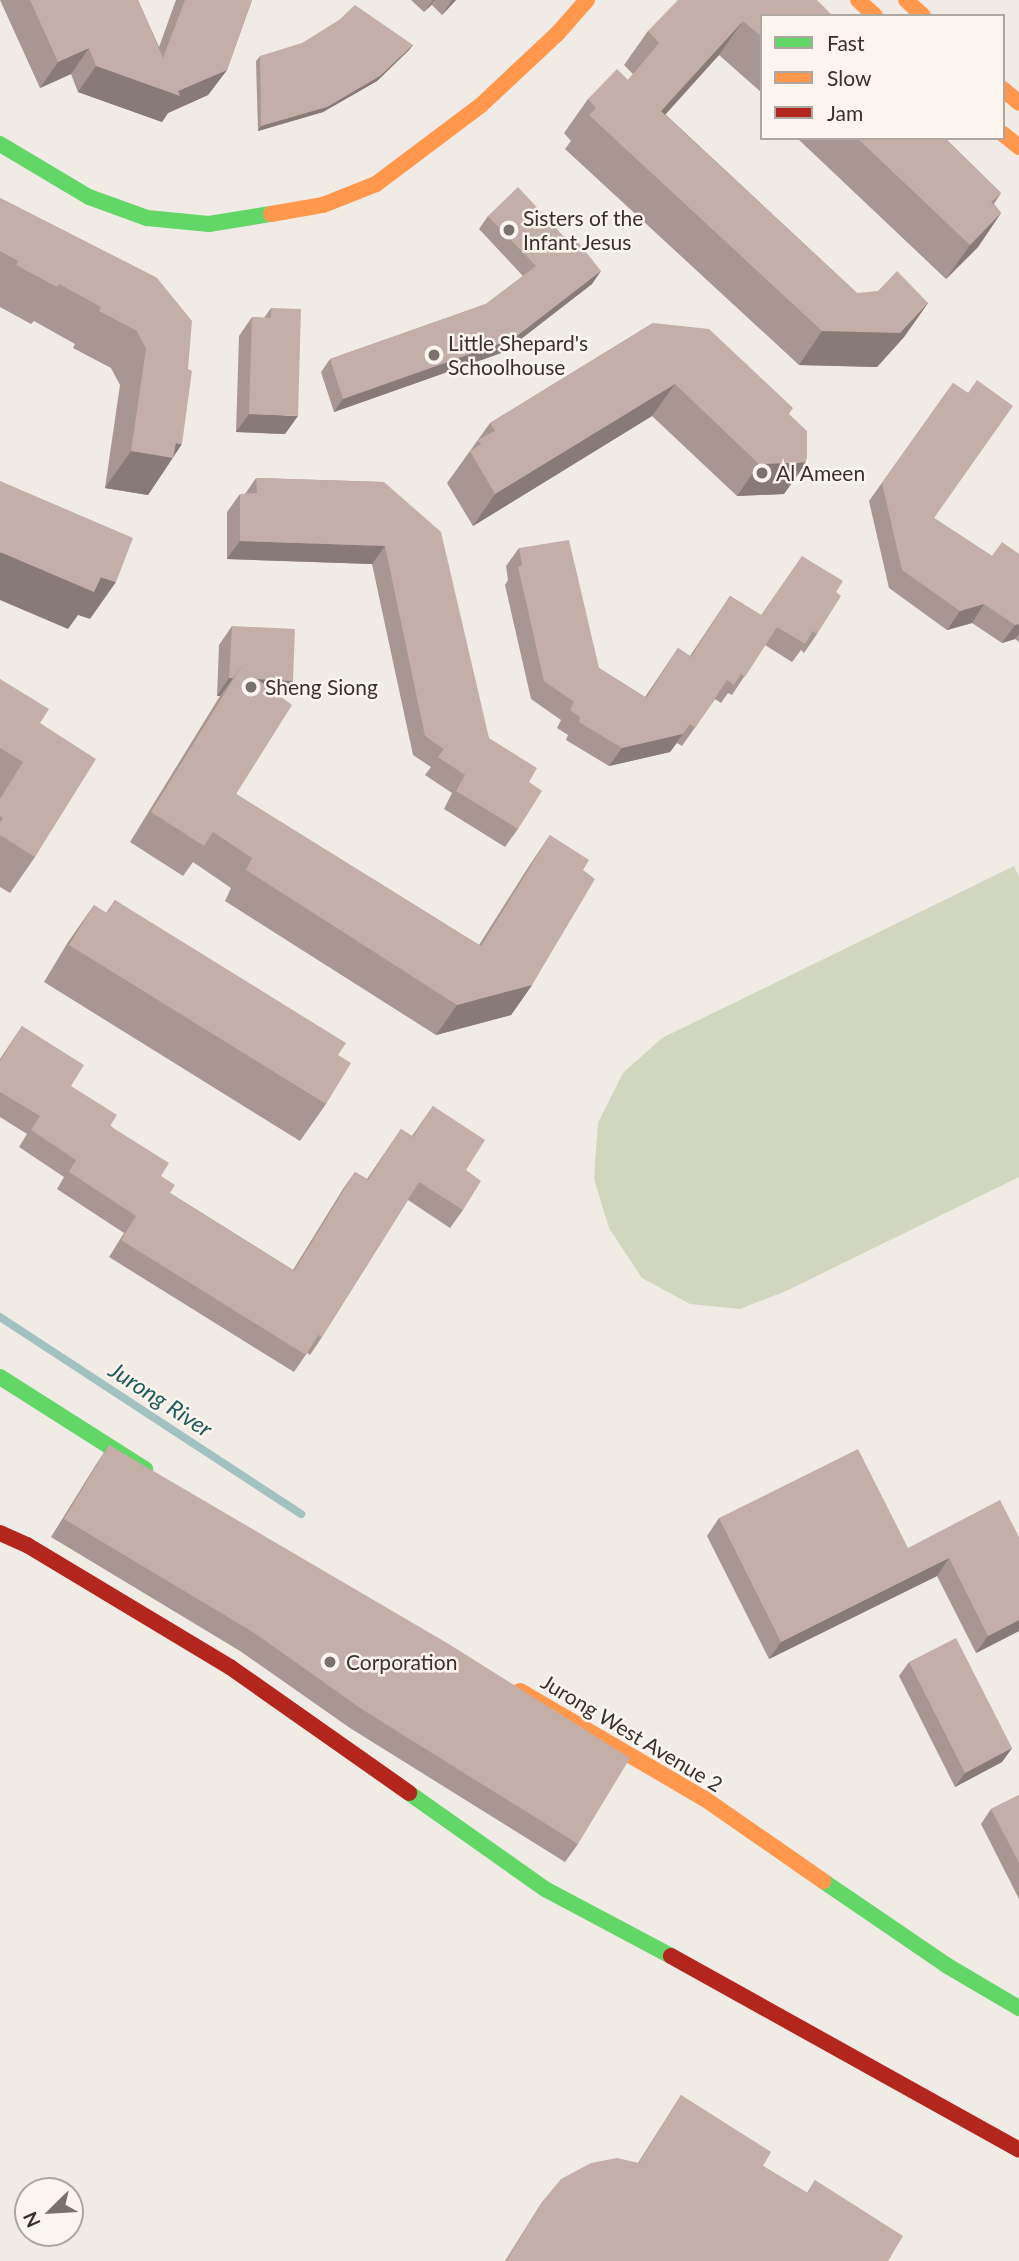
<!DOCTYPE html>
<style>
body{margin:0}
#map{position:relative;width:1019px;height:2261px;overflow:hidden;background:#f0ebe5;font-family:Lato,sans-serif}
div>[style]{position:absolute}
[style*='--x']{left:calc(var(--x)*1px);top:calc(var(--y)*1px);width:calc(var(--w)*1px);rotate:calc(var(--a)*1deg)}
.green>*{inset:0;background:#d1d6bf}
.stream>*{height:8px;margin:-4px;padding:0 4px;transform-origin:4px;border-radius:4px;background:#a1c2c1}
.fast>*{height:16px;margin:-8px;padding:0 8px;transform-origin:8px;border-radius:8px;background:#63d668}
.slow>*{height:16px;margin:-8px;padding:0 8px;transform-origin:8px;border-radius:8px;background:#ff974d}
.jam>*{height:16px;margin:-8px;padding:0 8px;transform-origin:8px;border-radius:8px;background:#b3261e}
.wall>*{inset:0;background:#a89690}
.shaded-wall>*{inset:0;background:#887a75}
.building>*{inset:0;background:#c3afa7}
.dots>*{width:19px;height:19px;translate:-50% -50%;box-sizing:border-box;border:4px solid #fbf5ee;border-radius:50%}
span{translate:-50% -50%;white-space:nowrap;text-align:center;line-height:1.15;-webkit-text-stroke:5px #fbf5ee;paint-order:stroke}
.poi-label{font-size:21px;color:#3b302b}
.left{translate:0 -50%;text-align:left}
.street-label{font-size:21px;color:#3b302b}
.water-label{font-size:23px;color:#1f5a5e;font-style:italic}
.legend{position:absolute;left:760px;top:14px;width:245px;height:126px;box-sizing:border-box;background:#fbf5ee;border:2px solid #aea6a0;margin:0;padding:9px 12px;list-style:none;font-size:21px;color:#3b302b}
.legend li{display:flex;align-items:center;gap:14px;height:35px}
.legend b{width:35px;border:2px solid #aea6a0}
.north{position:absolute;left:14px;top:2177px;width:70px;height:70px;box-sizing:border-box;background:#fbf5ee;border:2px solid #aea6a0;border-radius:50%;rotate:246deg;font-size:19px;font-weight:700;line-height:28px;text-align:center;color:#3b302b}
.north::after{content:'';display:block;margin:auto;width:24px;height:32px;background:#7a716c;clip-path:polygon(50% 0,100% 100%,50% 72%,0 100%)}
</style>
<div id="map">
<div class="green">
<i style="clip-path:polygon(1014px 866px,1019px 877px,1019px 1177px,786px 1291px,740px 1309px,690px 1304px,642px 1278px,609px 1228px,594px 1179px,598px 1123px,623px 1073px,662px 1038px)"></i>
</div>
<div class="stream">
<i style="--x:0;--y:1317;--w:360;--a:33.2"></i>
</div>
<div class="fast">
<i style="--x:0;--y:144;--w:104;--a:30.8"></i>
<i style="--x:89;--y:197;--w:62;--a:19.9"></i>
<i style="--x:147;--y:218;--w:62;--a:5.5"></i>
<i style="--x:209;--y:224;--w:63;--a:-9.2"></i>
<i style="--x:0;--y:1377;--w:172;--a:32.4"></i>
<i style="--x:409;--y:1793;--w:166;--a:35.2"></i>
<i style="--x:545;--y:1889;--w:143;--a:28"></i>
<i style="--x:823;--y:1881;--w:149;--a:34.3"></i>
<i style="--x:946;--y:1965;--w:85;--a:30.5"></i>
</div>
<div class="slow">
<i style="--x:858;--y:0;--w:23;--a:43"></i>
<i style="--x:906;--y:0;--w:23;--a:43"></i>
<i style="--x:1003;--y:89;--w:21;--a:41"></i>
<i style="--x:1003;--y:134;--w:21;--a:39"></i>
<i style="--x:271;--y:214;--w:53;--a:-9.8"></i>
<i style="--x:323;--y:205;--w:57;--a:-21.6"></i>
<i style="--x:376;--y:184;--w:130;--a:-36.9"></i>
<i style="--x:480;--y:106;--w:107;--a:-43.1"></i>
<i style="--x:558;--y:33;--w:44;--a:-48.7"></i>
<i style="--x:520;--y:1691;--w:214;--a:30.3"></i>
<i style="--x:705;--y:1799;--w:144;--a:34.8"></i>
</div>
<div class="jam">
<i style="--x:0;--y:1533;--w:30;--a:24"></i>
<i style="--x:27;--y:1545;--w:237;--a:31"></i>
<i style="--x:230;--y:1667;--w:219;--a:35.1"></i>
<i style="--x:671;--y:1956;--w:398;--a:29.1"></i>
</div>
<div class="wall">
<i style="clip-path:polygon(0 0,138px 0,159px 47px,176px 0,252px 0,227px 70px,208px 95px,168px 113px,162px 122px,78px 92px,71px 74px,40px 88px)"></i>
<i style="clip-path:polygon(411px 0,456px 0,442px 15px,432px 5px,424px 12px)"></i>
<i style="clip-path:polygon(762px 16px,762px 93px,719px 55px,665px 114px,857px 293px,928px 303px,904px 337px,877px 367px,799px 365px,565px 149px,571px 141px,564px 133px,588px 99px,628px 80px,633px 74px,624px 65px,648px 31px)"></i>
<i style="clip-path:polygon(413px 45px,409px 50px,377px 81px,323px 112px,258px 131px,256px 61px,260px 56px)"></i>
<i style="clip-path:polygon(797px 138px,945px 138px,1001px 193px,994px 204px,1001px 213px,978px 247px,946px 279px)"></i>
<i style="clip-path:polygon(0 198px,157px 278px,174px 456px,148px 495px,105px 488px,120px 385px,111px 368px,73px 348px,75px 344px,34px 321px,31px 324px,0 307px)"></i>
<i style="clip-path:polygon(488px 216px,592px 284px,504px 352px,334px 412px,321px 372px,330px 359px,486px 304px,523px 276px,479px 229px)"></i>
<i style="clip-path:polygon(271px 308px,285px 434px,236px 432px,239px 336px,252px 317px,264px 318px)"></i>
<i style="clip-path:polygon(653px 323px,789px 414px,784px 494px,737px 496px,652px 416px,473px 526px,447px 483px,490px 423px)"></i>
<i style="clip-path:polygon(953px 383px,968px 393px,934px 518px,992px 556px,1019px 554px,1019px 642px,1015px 639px,1002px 643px,972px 623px,947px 630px,889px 588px,869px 501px)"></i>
<i style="clip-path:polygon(256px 478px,384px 482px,489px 738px,529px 782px,518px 829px,505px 847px,444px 809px,452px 793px,425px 775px,431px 767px,413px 755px,372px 564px,227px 559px,227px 512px,240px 494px,245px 494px)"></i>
<i style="clip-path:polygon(519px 548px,599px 668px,645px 697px,678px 648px,690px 656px,730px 596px,761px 615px,836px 592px,817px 634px,804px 653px,801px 650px,792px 662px,765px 645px,732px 695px,728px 693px,721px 703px,715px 699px,682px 746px,677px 743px,670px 752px,609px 766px,566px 740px,568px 735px,557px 728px,561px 720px,531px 699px,505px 585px,508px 580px,506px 566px)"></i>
<i style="clip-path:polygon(232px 626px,293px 681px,281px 698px,236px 794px,479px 945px,529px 866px,550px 835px,583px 870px,532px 985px,511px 1015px,436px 1035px,225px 901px,231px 888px,193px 862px,183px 876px,130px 842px,220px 696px,217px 696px,219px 645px)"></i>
<i style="clip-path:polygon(0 679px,40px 723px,35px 857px,10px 893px,0 887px)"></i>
<i style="clip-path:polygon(115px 900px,338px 1055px,326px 1104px,300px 1141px,44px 982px,68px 942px,94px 905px,106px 913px)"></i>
<i style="clip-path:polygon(22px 1026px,71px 1086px,161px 1176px,170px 1193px,293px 1270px,343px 1189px,355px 1172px,367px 1179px,401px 1129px,412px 1136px,433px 1106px,466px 1170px,463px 1210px,450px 1228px,408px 1200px,322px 1337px,310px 1355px,307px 1353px,294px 1372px,109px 1257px,124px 1233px,57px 1189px,64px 1177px,19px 1147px,27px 1134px,0 1117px,0 1059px)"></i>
<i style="clip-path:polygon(109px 1445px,578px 1844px,565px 1862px,350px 1728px,240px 1651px,51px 1537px,97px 1463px)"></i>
<i style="clip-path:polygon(719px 1518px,908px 1548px,1019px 1537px,1019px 1631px,976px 1653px,937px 1576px,769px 1659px,707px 1536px)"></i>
<i style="clip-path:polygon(909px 1662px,1012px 1748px,1002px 1762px,955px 1787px,899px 1676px)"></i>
<i style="clip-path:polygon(1019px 1795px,1019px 1899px,981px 1824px,991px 1809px)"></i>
<i style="clip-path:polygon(681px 2095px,763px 2166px,807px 2193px,815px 2180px,888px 2261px,505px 2261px,542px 2202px,638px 2163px)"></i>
</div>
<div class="shaded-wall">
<i style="clip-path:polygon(433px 0,435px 0,424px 12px)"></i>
<i style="clip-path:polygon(452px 0,456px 0,442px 15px)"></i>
<i style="clip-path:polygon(743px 21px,719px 55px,638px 145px,661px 111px)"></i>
<i style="clip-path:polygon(413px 45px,409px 50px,377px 81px,323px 112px,258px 131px,261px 126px)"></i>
<i style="clip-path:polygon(89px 48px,71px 74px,40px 88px,58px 62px)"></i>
<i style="clip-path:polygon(96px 66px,178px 91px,227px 70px,208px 95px,168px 113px,162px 122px,78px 92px)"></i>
<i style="clip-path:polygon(1001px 213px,978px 247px,946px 279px,970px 245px)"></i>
<i style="clip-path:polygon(601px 271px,592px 284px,504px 352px,334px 412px,343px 399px)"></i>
<i style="clip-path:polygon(928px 303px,904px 337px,877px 367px,799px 365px,822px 331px)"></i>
<i style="clip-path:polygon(675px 384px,652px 416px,473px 526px,495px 494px)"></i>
<i style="clip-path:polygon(249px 414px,298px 416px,285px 434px,236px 432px)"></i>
<i style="clip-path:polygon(176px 443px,182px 444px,148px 495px,105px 488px,131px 451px)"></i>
<i style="clip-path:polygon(807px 462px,784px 494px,737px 496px,759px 464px)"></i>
<i style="clip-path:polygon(240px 541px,385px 546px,372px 564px,227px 559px)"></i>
<i style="clip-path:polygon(0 552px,101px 577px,116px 582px,90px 619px,78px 615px,68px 629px,0 600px)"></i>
<i style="clip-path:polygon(984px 604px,972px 623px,947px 630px,960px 611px)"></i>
<i style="clip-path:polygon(1019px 624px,1019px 633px,1015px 639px,1002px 643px,1015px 625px)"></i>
<i style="clip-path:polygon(229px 678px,233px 678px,220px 696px,217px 696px)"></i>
<i style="clip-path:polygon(234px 678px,293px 681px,280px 700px)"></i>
<i style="clip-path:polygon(690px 724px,670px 752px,609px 766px,622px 748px)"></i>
<i style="clip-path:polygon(532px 985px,511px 1015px,436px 1035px,457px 1005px)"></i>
<i style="clip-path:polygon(949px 1558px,937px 1576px,769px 1659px,781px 1642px)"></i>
<i style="clip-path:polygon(1019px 1620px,1019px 1631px,976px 1653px,988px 1636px)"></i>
<i style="clip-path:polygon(1012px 1748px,1002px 1762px,955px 1787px,965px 1773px)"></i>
</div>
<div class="building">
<i style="clip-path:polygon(30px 0,138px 0,163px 58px,185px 0,252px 0,227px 70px,178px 91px,180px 96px,96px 66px,89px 48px,58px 62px)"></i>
<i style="clip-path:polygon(678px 0,817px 0,833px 16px,762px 16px,762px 37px,743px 21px,661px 111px,857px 293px,878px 291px,897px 271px,928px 303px,900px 333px,822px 331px,589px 115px,596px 108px,588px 99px,617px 69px,628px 80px,659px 43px,648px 31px)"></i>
<i style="clip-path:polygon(355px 5px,413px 45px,380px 76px,327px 107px,261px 126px,260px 56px,302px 43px,339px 20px)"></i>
<i style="clip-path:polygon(857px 138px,945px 138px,1001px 193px,991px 202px,1001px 213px,970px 245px)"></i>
<i style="clip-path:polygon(518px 187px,568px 241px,574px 237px,601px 271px,513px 339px,343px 399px,330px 359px,486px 304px,536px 266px,488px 216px)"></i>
<i style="clip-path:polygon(0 198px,157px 278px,192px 321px,188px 369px,192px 371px,182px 444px,176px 443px,173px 458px,131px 451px,146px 349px,137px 331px,99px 311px,101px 307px,59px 284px,57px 287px,16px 265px,18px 261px,0 251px)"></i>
<i style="clip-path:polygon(271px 308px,301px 309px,298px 416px,249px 414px,252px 317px,271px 318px)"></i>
<i style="clip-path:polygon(653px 323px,709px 329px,793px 408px,789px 414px,807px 431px,807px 462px,759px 464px,675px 384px,495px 494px,470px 451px,481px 444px,478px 440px,495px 431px,490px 423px)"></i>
<i style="clip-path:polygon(977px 380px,1013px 406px,934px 518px,992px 556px,1002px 542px,1019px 554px,1019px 624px,1015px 625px,984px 604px,960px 611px,902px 570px,882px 483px,953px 383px,968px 393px)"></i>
<i style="clip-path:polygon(256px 478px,384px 482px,441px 532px,489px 738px,537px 768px,529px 782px,542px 791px,518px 829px,456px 791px,465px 775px,438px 757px,444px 749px,425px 736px,385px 546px,240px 541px,240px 494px,257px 493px)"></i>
<i style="clip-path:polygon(0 481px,133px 538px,116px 582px,101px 577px,94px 592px,0 552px)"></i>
<i style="clip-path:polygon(569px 540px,599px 668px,646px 698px,678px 648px,691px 657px,730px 596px,761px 615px,802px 556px,843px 581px,836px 592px,841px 596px,817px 634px,813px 631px,805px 644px,777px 627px,745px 677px,741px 674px,734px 685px,727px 680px,695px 728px,690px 724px,683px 734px,622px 748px,579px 722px,580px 717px,570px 710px,574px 702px,544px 681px,518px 567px,522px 565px,519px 548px)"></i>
<i style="clip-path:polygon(232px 626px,295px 629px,293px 681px,257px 679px,241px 667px,233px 678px,229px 678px)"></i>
<i style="clip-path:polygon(241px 667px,292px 705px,236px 794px,481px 946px,550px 835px,589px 860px,583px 870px,595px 879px,532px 985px,457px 1005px,246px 870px,252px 858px,213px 832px,204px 846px,151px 812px)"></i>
<i style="clip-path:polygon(0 679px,49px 709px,40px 723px,96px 759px,35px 857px,0 835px,0 823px,3px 818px,0 816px,0 799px,23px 762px,0 748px)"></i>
<i style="clip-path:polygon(115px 900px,346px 1043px,338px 1055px,351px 1063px,326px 1104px,69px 945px,94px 905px,107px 913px)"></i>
<i style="clip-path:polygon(22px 1026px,84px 1065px,71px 1086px,117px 1115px,110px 1126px,169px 1163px,161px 1176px,175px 1185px,170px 1193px,294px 1271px,355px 1172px,368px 1180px,401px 1129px,413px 1137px,433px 1106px,485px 1140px,466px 1170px,481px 1181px,463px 1210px,419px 1182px,322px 1337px,318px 1335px,306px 1355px,121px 1240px,136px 1216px,69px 1172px,76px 1160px,31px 1130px,40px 1116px,0 1092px,0 1061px)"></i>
<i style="clip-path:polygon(109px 1445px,447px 1643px,630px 1758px,578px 1844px,363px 1710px,253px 1632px,64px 1519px)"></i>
<i style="clip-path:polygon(858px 1449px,908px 1548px,1000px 1500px,1019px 1537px,1019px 1620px,988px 1636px,949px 1558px,781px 1642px,719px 1518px)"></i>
<i style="clip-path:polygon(956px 1638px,1012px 1748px,965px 1773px,909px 1662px)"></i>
<i style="clip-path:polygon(1019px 1795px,1019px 1863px,991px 1809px)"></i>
<i style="clip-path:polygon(681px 2095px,771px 2152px,763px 2166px,808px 2193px,815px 2180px,903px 2236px,888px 2261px,506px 2261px,542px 2202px,561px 2179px,591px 2163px,617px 2158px,639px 2163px)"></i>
</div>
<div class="dots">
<i style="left:509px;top:230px;background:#7a716c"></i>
<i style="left:434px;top:355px;background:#7a716c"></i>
<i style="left:762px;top:473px;background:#7a716c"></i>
<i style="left:251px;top:687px;background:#7a716c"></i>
<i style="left:330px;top:1662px;background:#7a716c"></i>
</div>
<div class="poi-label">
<span class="left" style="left:523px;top:230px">Sisters of the<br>Infant Jesus</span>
<span class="left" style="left:448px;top:355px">Little Shepard's<br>Schoolhouse</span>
<span class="left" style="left:776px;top:473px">Al Ameen</span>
<span class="left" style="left:265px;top:687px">Sheng Siong</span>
<span class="left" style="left:346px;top:1662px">Corporation</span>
</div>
<div class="street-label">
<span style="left:632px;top:1733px;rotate:31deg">Jurong West Avenue 2</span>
</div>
<div class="water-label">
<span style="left:161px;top:1399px;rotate:33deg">Jurong River</span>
</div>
<ul class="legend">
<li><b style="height:9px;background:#63d668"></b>Fast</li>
<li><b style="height:9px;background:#ff974d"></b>Slow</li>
<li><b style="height:9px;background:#b3261e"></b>Jam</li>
</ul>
<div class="north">N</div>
</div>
